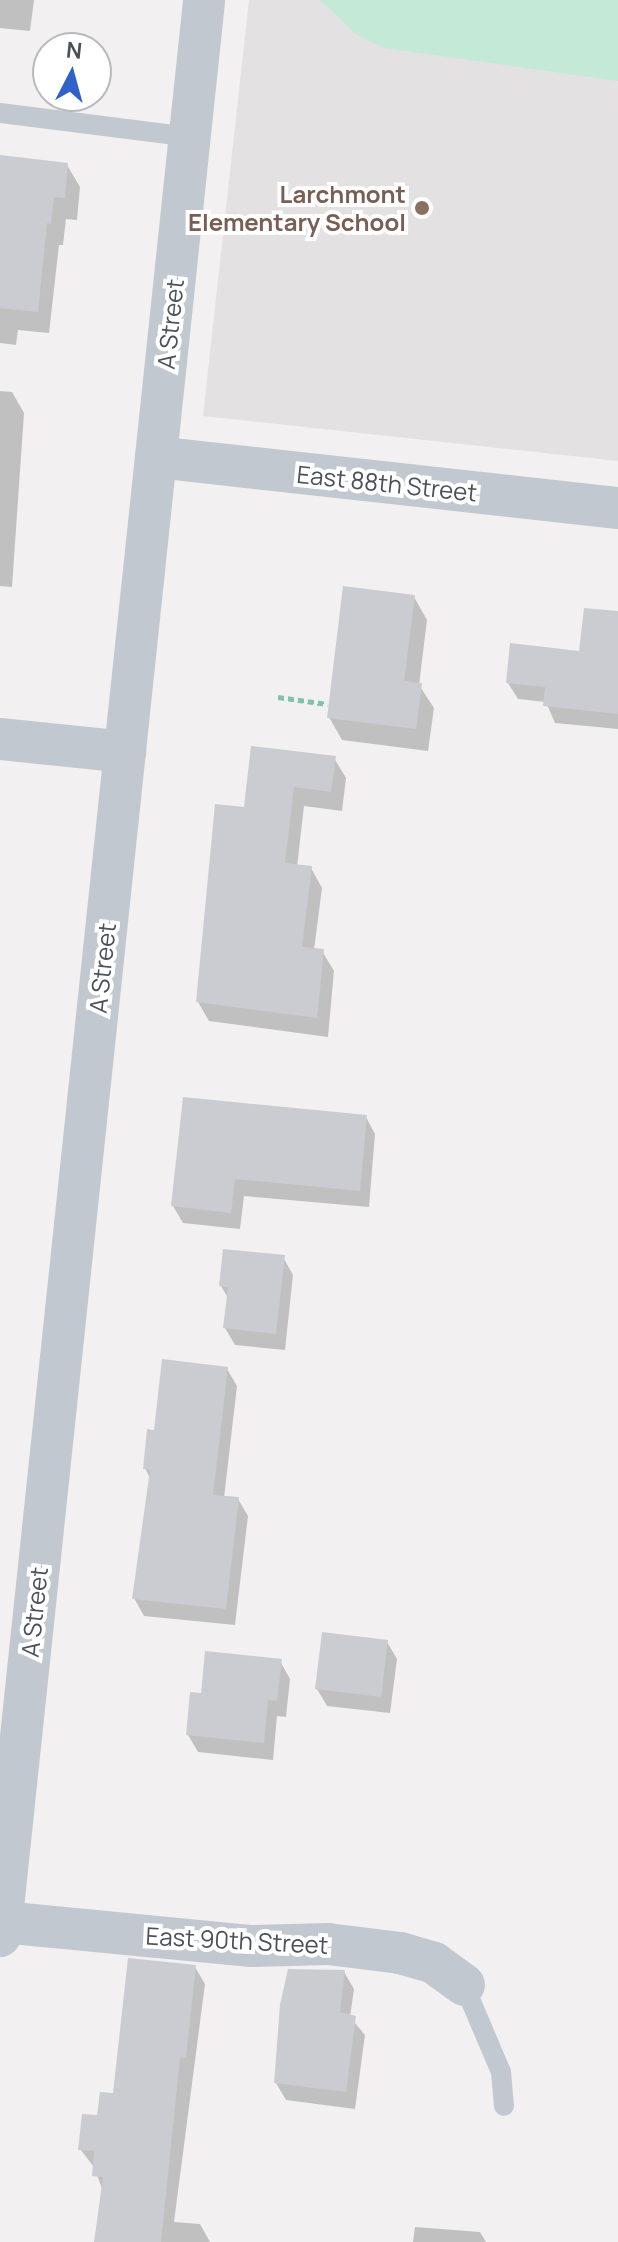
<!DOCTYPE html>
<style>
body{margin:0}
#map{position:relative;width:618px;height:2242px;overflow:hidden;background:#f2f0f0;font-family:Manrope,sans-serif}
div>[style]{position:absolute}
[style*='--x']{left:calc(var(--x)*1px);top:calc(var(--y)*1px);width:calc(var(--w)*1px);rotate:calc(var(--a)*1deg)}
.education>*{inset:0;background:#e3e1e1}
.green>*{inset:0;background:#c4ead7}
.shadow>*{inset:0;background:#0003}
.building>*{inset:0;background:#cbccd1}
.path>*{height:5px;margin-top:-2.5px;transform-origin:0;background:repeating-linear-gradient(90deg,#80c3aa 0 6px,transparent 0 10px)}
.service>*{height:20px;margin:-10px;padding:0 10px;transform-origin:10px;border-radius:10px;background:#c2c8d0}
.minor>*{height:42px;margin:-21px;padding:0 21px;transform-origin:21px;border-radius:21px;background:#c2c8d0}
.dots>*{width:22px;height:22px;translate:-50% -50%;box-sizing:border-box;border:4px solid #fff;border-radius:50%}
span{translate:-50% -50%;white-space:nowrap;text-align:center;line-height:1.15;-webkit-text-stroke:8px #fff;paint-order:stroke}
.education-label{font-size:24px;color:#785e54;font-weight:700}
.right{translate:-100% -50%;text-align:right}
.street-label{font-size:24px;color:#4a515b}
.north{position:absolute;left:32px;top:32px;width:80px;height:80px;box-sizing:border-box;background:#fff;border:2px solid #b7b9bd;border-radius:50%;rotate:6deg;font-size:22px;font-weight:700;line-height:32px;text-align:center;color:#4a515b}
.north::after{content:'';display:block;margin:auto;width:28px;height:36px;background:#3061cb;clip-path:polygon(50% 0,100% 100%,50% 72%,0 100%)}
</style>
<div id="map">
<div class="education">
<i style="clip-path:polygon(249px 0,618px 0,618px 461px,203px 416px)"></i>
</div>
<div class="green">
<i style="clip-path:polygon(320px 0,618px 0,618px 81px,384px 48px,357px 35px)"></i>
</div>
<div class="shadow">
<i style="clip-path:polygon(0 0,34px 0,30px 31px,0 28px)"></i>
<i style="clip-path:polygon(0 157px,67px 165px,80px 187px,77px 220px,66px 219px,63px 245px,59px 245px,49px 333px,18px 330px,16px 345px,0 343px)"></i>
<i style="clip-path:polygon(0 391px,12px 392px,24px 413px,12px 587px,0 586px)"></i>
<i style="clip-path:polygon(414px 597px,427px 620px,419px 685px,434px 708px,428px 751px,342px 740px,329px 717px)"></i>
<i style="clip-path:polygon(618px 613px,618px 729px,555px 723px,546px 702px,518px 699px,508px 683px,581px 653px)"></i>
<i style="clip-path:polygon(334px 758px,346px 778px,342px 811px,304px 806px,297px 867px,311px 868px,322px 888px,314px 950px,322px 951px,334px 971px,328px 1037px,209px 1021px,198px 1002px,245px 809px)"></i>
<i style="clip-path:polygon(366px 1117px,375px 1134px,369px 1207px,244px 1196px,240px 1229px,183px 1223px,173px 1206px)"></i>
<i style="clip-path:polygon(283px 1257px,293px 1275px,285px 1350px,235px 1345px,225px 1328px,228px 1298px,221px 1286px)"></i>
<i style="clip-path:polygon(227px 1369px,237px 1386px,224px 1498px,238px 1499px,248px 1516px,235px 1625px,144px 1616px,134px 1598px,150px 1478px,145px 1468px,156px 1432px)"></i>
<i style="clip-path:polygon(387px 1642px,397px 1659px,390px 1713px,327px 1706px,317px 1689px)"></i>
<i style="clip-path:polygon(280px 1661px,290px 1679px,286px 1717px,277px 1716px,273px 1760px,198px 1752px,188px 1735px)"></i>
<i style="clip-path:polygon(195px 1967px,205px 1984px,174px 2222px,200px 2224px,210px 2242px,96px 2242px,103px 2191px,94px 2167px,80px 2149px)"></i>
<i style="clip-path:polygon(344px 1972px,354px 1989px,350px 2017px,365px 2035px,355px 2109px,286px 2100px,276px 2083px)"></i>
<i style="clip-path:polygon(415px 2227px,480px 2232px,486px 2242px,413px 2242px)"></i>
</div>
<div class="building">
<i style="clip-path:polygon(0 155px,68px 163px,65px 198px,54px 197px,51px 224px,47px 223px,38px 312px,0 308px)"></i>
<i style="clip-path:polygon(343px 586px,415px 595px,404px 681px,422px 683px,416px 729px,327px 718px)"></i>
<i style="clip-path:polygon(584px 608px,618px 611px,618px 714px,543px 706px,545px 687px,506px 683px,510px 643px,579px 651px)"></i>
<i style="clip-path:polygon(251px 746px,336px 756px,331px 792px,294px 787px,285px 863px,312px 866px,302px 947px,324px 949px,317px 1018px,196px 1002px,215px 804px,244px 807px)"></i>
<i style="clip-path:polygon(183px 1097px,367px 1115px,360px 1191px,235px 1179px,231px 1213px,171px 1206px)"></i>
<i style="clip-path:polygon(223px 1249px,285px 1255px,276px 1334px,223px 1328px,228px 1287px,219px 1286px)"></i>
<i style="clip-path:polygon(162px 1359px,228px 1367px,213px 1495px,239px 1497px,226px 1609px,132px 1599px,150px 1470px,143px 1469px,147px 1429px,154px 1430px)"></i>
<i style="clip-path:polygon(322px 1632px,388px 1640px,381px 1697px,315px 1689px)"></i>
<i style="clip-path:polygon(205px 1651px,282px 1659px,277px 1701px,268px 1700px,264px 1743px,186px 1735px,190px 1692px,201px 1693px)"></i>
<i style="clip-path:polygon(128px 1958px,196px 1965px,186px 2058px,180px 2058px,161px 2242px,94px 2242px,103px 2177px,92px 2176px,94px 2151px,78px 2150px,82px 2114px,97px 2115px,100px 2092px,113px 2093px)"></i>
<i style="clip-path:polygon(288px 1969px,345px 1970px,340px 2012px,356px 2016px,346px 2092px,274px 2083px,280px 2005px)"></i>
</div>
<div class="path">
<i style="--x:278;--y:697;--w:50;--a:8"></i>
</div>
<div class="service">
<i style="--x:0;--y:113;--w:191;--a:7.2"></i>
<i style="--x:464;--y:1985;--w:95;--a:67"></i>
<i style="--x:501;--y:2072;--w:34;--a:85"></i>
</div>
<div class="minor">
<i style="--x:156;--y:457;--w:465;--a:6.3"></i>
<i style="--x:0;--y:739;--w:126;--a:5.9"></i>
<i style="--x:2;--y:1922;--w:251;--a:5.5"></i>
<i style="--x:252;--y:1946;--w:76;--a:-1.5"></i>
<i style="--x:328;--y:1944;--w:73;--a:7.1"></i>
<i style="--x:400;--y:1953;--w:35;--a:16"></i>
<i style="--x:434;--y:1963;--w:37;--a:36"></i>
<i style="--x:0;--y:1936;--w:1947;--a:-83.98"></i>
</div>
<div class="dots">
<i style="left:422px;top:208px;background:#8d6e63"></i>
</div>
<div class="education-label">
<span class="right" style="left:406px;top:208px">Larchmont<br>Elementary School</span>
</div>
<div class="street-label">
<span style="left:170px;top:324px;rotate:-84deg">A Street</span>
<span style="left:387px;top:483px;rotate:6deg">East 88th Street</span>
<span style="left:102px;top:968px;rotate:-84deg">A Street</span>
<span style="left:34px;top:1612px;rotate:-84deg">A Street</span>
<span style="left:237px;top:1940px;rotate:3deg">East 90th Street</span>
</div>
<div class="north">N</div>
</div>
